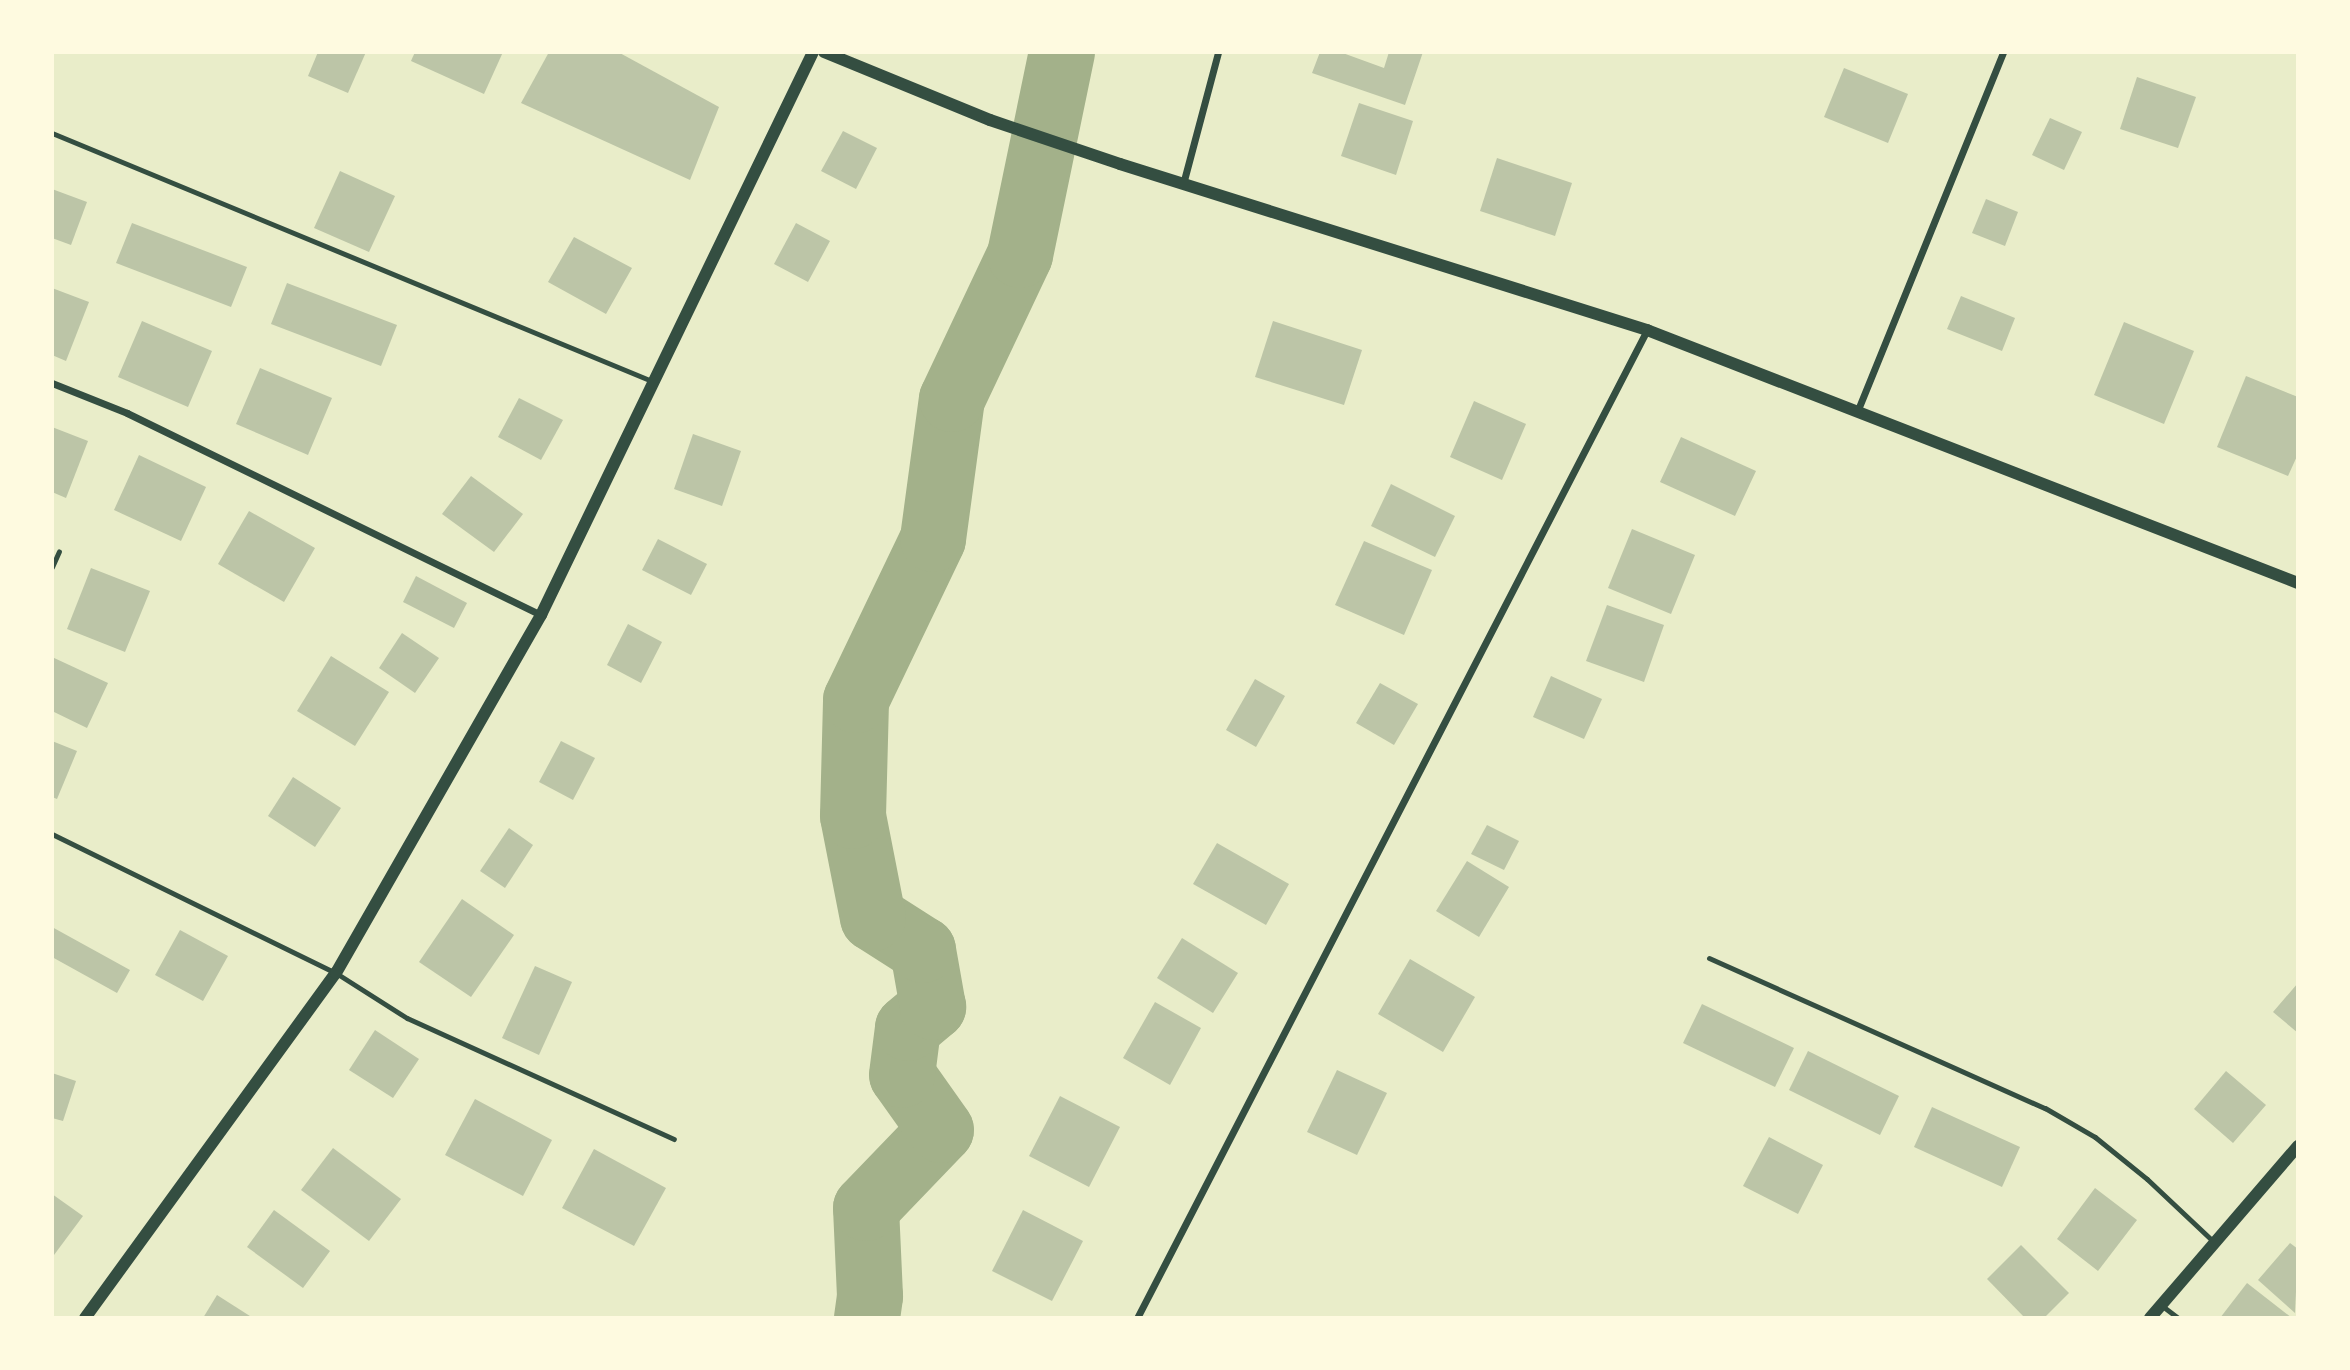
<!DOCTYPE html>
<style>
body{margin:0}
#map{position:relative;width:2350px;height:1370px;overflow:hidden;background:#e9edc9;font-family:"DM Sans",sans-serif}
div>[style]{position:absolute}
[style*='--x']{left:calc(var(--x)*1px);top:calc(var(--y)*1px);width:calc(var(--w)*1px);rotate:calc(var(--a)*1deg)}
.river>*{height:66px;margin:-33px;padding:0 33px;transform-origin:33px;border-radius:33px;background:#a3b18a}
.building>*{inset:0;background:#bcc5a7}
.service>*{height:5px;margin:-2.5px;padding:0 2.5px;transform-origin:2.5px;border-radius:2.5px;background:#344e41}
.minor>*{height:7px;margin:-3.5px;padding:0 3.5px;transform-origin:3.5px;border-radius:3.5px;background:#344e41}
.tertiary>*{height:12px;margin:-6px;padding:0 6px;transform-origin:6px;border-radius:6px;background:#344e41}
span{translate:-50% -50%;white-space:nowrap;text-align:center;line-height:1.15;-webkit-text-stroke:5px #fefae0;paint-order:stroke}
.frame{position:absolute;inset:0;border:54px solid #fefae0;pointer-events:none}
</style>
<div id="map">
<div class="river">
<i style="--x:867;--y:1318;--w:22;--a:-82"></i>
<i style="--x:870;--y:1296;--w:88;--a:-92.6"></i>
<i style="--x:866;--y:1208;--w:108;--a:-46.1"></i>
<i style="--x:941;--y:1130;--w:67;--a:-125.3"></i>
<i style="--x:902;--y:1075;--w:47;--a:-82.7"></i>
<i style="--x:908;--y:1028;--w:33;--a:-40"></i>
<i style="--x:933;--y:1007;--w:58;--a:-100"></i>
<i style="--x:923;--y:950;--w:59;--a:-147.4"></i>
<i style="--x:873;--y:918;--w:104;--a:-101.1"></i>
<i style="--x:853;--y:816;--w:116;--a:-88.5"></i>
<i style="--x:856;--y:700;--w:178;--a:-64.4"></i>
<i style="--x:933;--y:539;--w:141;--a:-82.3"></i>
<i style="--x:952;--y:399;--w:159;--a:-64.7"></i>
<i style="--x:1020;--y:255;--w:207;--a:-78.3"></i>
</div>
<div class="building">
<i style="clip-path:polygon(318px 52px,366px 52px,348px 93px,308px 76px)"></i>
<i style="clip-path:polygon(415px 52px,503px 52px,484px 94px,411px 61px)"></i>
<i style="clip-path:polygon(549px 52px,618px 52px,719px 107px,690px 180px,521px 103px)"></i>
<i style="clip-path:polygon(1320px 52px,1340px 52px,1384px 68px,1389px 52px,1423px 52px,1405px 105px,1312px 73px)"></i>
<i style="clip-path:polygon(1844px 68px,1908px 94px,1888px 143px,1824px 117px)"></i>
<i style="clip-path:polygon(2137px 77px,2196px 97px,2178px 148px,2120px 129px)"></i>
<i style="clip-path:polygon(1359px 103px,1413px 121px,1396px 175px,1341px 156px)"></i>
<i style="clip-path:polygon(2050px 118px,2082px 132px,2064px 170px,2032px 155px)"></i>
<i style="clip-path:polygon(843px 131px,877px 148px,856px 189px,821px 171px)"></i>
<i style="clip-path:polygon(1497px 158px,1572px 183px,1555px 236px,1480px 211px)"></i>
<i style="clip-path:polygon(340px 171px,395px 196px,369px 252px,314px 228px)"></i>
<i style="clip-path:polygon(52px 189px,87px 202px,71px 245px,52px 238px)"></i>
<i style="clip-path:polygon(1986px 199px,2018px 212px,2005px 246px,1972px 233px)"></i>
<i style="clip-path:polygon(132px 223px,247px 267px,231px 307px,116px 263px)"></i>
<i style="clip-path:polygon(796px 223px,830px 241px,808px 282px,774px 264px)"></i>
<i style="clip-path:polygon(574px 237px,632px 268px,606px 314px,548px 282px)"></i>
<i style="clip-path:polygon(287px 283px,397px 325px,381px 366px,271px 324px)"></i>
<i style="clip-path:polygon(52px 288px,89px 302px,66px 361px,52px 355px)"></i>
<i style="clip-path:polygon(1961px 296px,2015px 318px,2002px 351px,1947px 329px)"></i>
<i style="clip-path:polygon(142px 321px,212px 351px,188px 407px,118px 377px)"></i>
<i style="clip-path:polygon(1273px 321px,1362px 350px,1344px 405px,1255px 377px)"></i>
<i style="clip-path:polygon(2124px 322px,2194px 351px,2164px 424px,2094px 395px)"></i>
<i style="clip-path:polygon(260px 368px,332px 398px,308px 455px,236px 424px)"></i>
<i style="clip-path:polygon(2246px 376px,2298px 397px,2298px 454px,2288px 476px,2217px 447px)"></i>
<i style="clip-path:polygon(519px 398px,563px 420px,541px 460px,498px 437px)"></i>
<i style="clip-path:polygon(1474px 401px,1526px 424px,1502px 480px,1450px 457px)"></i>
<i style="clip-path:polygon(52px 427px,88px 441px,66px 498px,52px 492px)"></i>
<i style="clip-path:polygon(693px 434px,741px 451px,722px 506px,674px 489px)"></i>
<i style="clip-path:polygon(1681px 437px,1756px 471px,1735px 516px,1660px 482px)"></i>
<i style="clip-path:polygon(139px 455px,206px 487px,181px 541px,114px 510px)"></i>
<i style="clip-path:polygon(471px 476px,523px 514px,494px 552px,442px 514px)"></i>
<i style="clip-path:polygon(1391px 484px,1455px 516px,1435px 557px,1371px 526px)"></i>
<i style="clip-path:polygon(249px 511px,315px 548px,284px 602px,218px 564px)"></i>
<i style="clip-path:polygon(1632px 529px,1695px 555px,1671px 614px,1608px 588px)"></i>
<i style="clip-path:polygon(658px 539px,707px 564px,691px 595px,642px 570px)"></i>
<i style="clip-path:polygon(1364px 541px,1432px 570px,1404px 635px,1335px 605px)"></i>
<i style="clip-path:polygon(91px 568px,150px 591px,125px 652px,67px 629px)"></i>
<i style="clip-path:polygon(416px 576px,467px 603px,454px 628px,403px 602px)"></i>
<i style="clip-path:polygon(1607px 605px,1664px 625px,1644px 682px,1586px 661px)"></i>
<i style="clip-path:polygon(628px 624px,662px 642px,641px 683px,607px 665px)"></i>
<i style="clip-path:polygon(402px 633px,439px 658px,415px 693px,379px 668px)"></i>
<i style="clip-path:polygon(331px 656px,389px 692px,355px 746px,297px 711px)"></i>
<i style="clip-path:polygon(52px 657px,108px 683px,87px 728px,52px 711px)"></i>
<i style="clip-path:polygon(1551px 676px,1602px 699px,1584px 739px,1533px 717px)"></i>
<i style="clip-path:polygon(1255px 679px,1285px 696px,1256px 747px,1226px 730px)"></i>
<i style="clip-path:polygon(1380px 683px,1418px 704px,1394px 745px,1356px 723px)"></i>
<i style="clip-path:polygon(52px 741px,77px 751px,57px 799px,52px 797px)"></i>
<i style="clip-path:polygon(561px 741px,595px 758px,573px 800px,539px 782px)"></i>
<i style="clip-path:polygon(293px 777px,341px 808px,315px 847px,268px 816px)"></i>
<i style="clip-path:polygon(1487px 825px,1519px 841px,1504px 870px,1471px 854px)"></i>
<i style="clip-path:polygon(509px 828px,533px 845px,505px 888px,480px 871px)"></i>
<i style="clip-path:polygon(1217px 843px,1289px 884px,1266px 925px,1193px 884px)"></i>
<i style="clip-path:polygon(1467px 861px,1509px 887px,1479px 937px,1436px 911px)"></i>
<i style="clip-path:polygon(462px 899px,514px 935px,471px 997px,419px 962px)"></i>
<i style="clip-path:polygon(52px 927px,130px 970px,117px 993px,52px 957px)"></i>
<i style="clip-path:polygon(180px 930px,228px 956px,203px 1001px,155px 975px)"></i>
<i style="clip-path:polygon(1182px 938px,1238px 973px,1213px 1013px,1157px 978px)"></i>
<i style="clip-path:polygon(1410px 959px,1475px 997px,1443px 1052px,1378px 1014px)"></i>
<i style="clip-path:polygon(535px 966px,572px 982px,539px 1055px,502px 1038px)"></i>
<i style="clip-path:polygon(2298px 983px,2298px 1033px,2273px 1012px)"></i>
<i style="clip-path:polygon(1155px 1002px,1201px 1028px,1170px 1085px,1123px 1058px)"></i>
<i style="clip-path:polygon(1702px 1004px,1794px 1048px,1775px 1087px,1683px 1043px)"></i>
<i style="clip-path:polygon(375px 1030px,419px 1059px,393px 1098px,349px 1070px)"></i>
<i style="clip-path:polygon(1808px 1051px,1899px 1096px,1880px 1135px,1789px 1090px)"></i>
<i style="clip-path:polygon(1337px 1070px,1387px 1093px,1357px 1155px,1307px 1132px)"></i>
<i style="clip-path:polygon(2226px 1071px,2266px 1105px,2233px 1143px,2194px 1109px)"></i>
<i style="clip-path:polygon(52px 1073px,76px 1081px,63px 1121px,52px 1118px)"></i>
<i style="clip-path:polygon(1060px 1096px,1120px 1127px,1089px 1187px,1029px 1156px)"></i>
<i style="clip-path:polygon(475px 1099px,552px 1140px,523px 1196px,445px 1155px)"></i>
<i style="clip-path:polygon(1932px 1107px,2020px 1147px,2002px 1187px,1914px 1147px)"></i>
<i style="clip-path:polygon(1769px 1137px,1823px 1165px,1798px 1214px,1743px 1186px)"></i>
<i style="clip-path:polygon(333px 1148px,401px 1199px,369px 1241px,301px 1190px)"></i>
<i style="clip-path:polygon(594px 1149px,666px 1188px,634px 1246px,562px 1208px)"></i>
<i style="clip-path:polygon(2095px 1188px,2137px 1220px,2098px 1271px,2057px 1239px)"></i>
<i style="clip-path:polygon(52px 1194px,83px 1216px,54px 1255px,52px 1253px)"></i>
<i style="clip-path:polygon(274px 1210px,330px 1251px,303px 1288px,247px 1247px)"></i>
<i style="clip-path:polygon(1023px 1210px,1083px 1241px,1052px 1301px,992px 1271px)"></i>
<i style="clip-path:polygon(2290px 1243px,2298px 1249px,2295px 1313px,2258px 1280px)"></i>
<i style="clip-path:polygon(2021px 1245px,2069px 1293px,2044px 1318px,2025px 1318px,1987px 1279px)"></i>
<i style="clip-path:polygon(2247px 1283px,2292px 1318px,2220px 1318px)"></i>
<i style="clip-path:polygon(217px 1295px,253px 1318px,203px 1318px)"></i>
</div>
<div class="service">
<i style="--x:52;--y:133;--w:651;--a:22.47"></i>
<i style="--x:52;--y:567;--w:17;--a:-66"></i>
<i style="--x:52;--y:834;--w:316;--a:26.1"></i>
<i style="--x:336;--y:973;--w:84;--a:32.4"></i>
<i style="--x:407;--y:1018;--w:293;--a:24.4"></i>
<i style="--x:1709;--y:958;--w:368;--a:24.1"></i>
<i style="--x:2045;--y:1108;--w:58;--a:30.1"></i>
<i style="--x:2095;--y:1137;--w:67;--a:38.9"></i>
<i style="--x:2147;--y:1179;--w:93;--a:43.3"></i>
<i style="--x:2161;--y:1305;--w:21;--a:37"></i>
</div>
<div class="minor">
<i style="--x:1183;--y:184;--w:137;--a:-75.1"></i>
<i style="--x:52;--y:383;--w:81;--a:21.8"></i>
<i style="--x:127;--y:413;--w:461;--a:26"></i>
<i style="--x:1857;--y:412;--w:388;--a:-67.9"></i>
<i style="--x:1137;--y:1318;--w:1112;--a:-62.7"></i>
</div>
<div class="tertiary">
<i style="--x:824;--y:52;--w:179;--a:22.3"></i>
<i style="--x:990;--y:120;--w:137;--a:18.7"></i>
<i style="--x:1120;--y:164;--w:553;--a:17.48"></i>
<i style="--x:1647;--y:330;--w:698;--a:21.24"></i>
<i style="--x:85;--y:1318;--w:427;--a:-54"></i>
<i style="--x:336;--y:973;--w:413;--a:-60.2"></i>
<i style="--x:541;--y:615;--w:625;--a:-64.21"></i>
<i style="--x:2150;--y:1318;--w:227;--a:-49.3"></i>
</div>
<div class="frame"></div>
</div>
